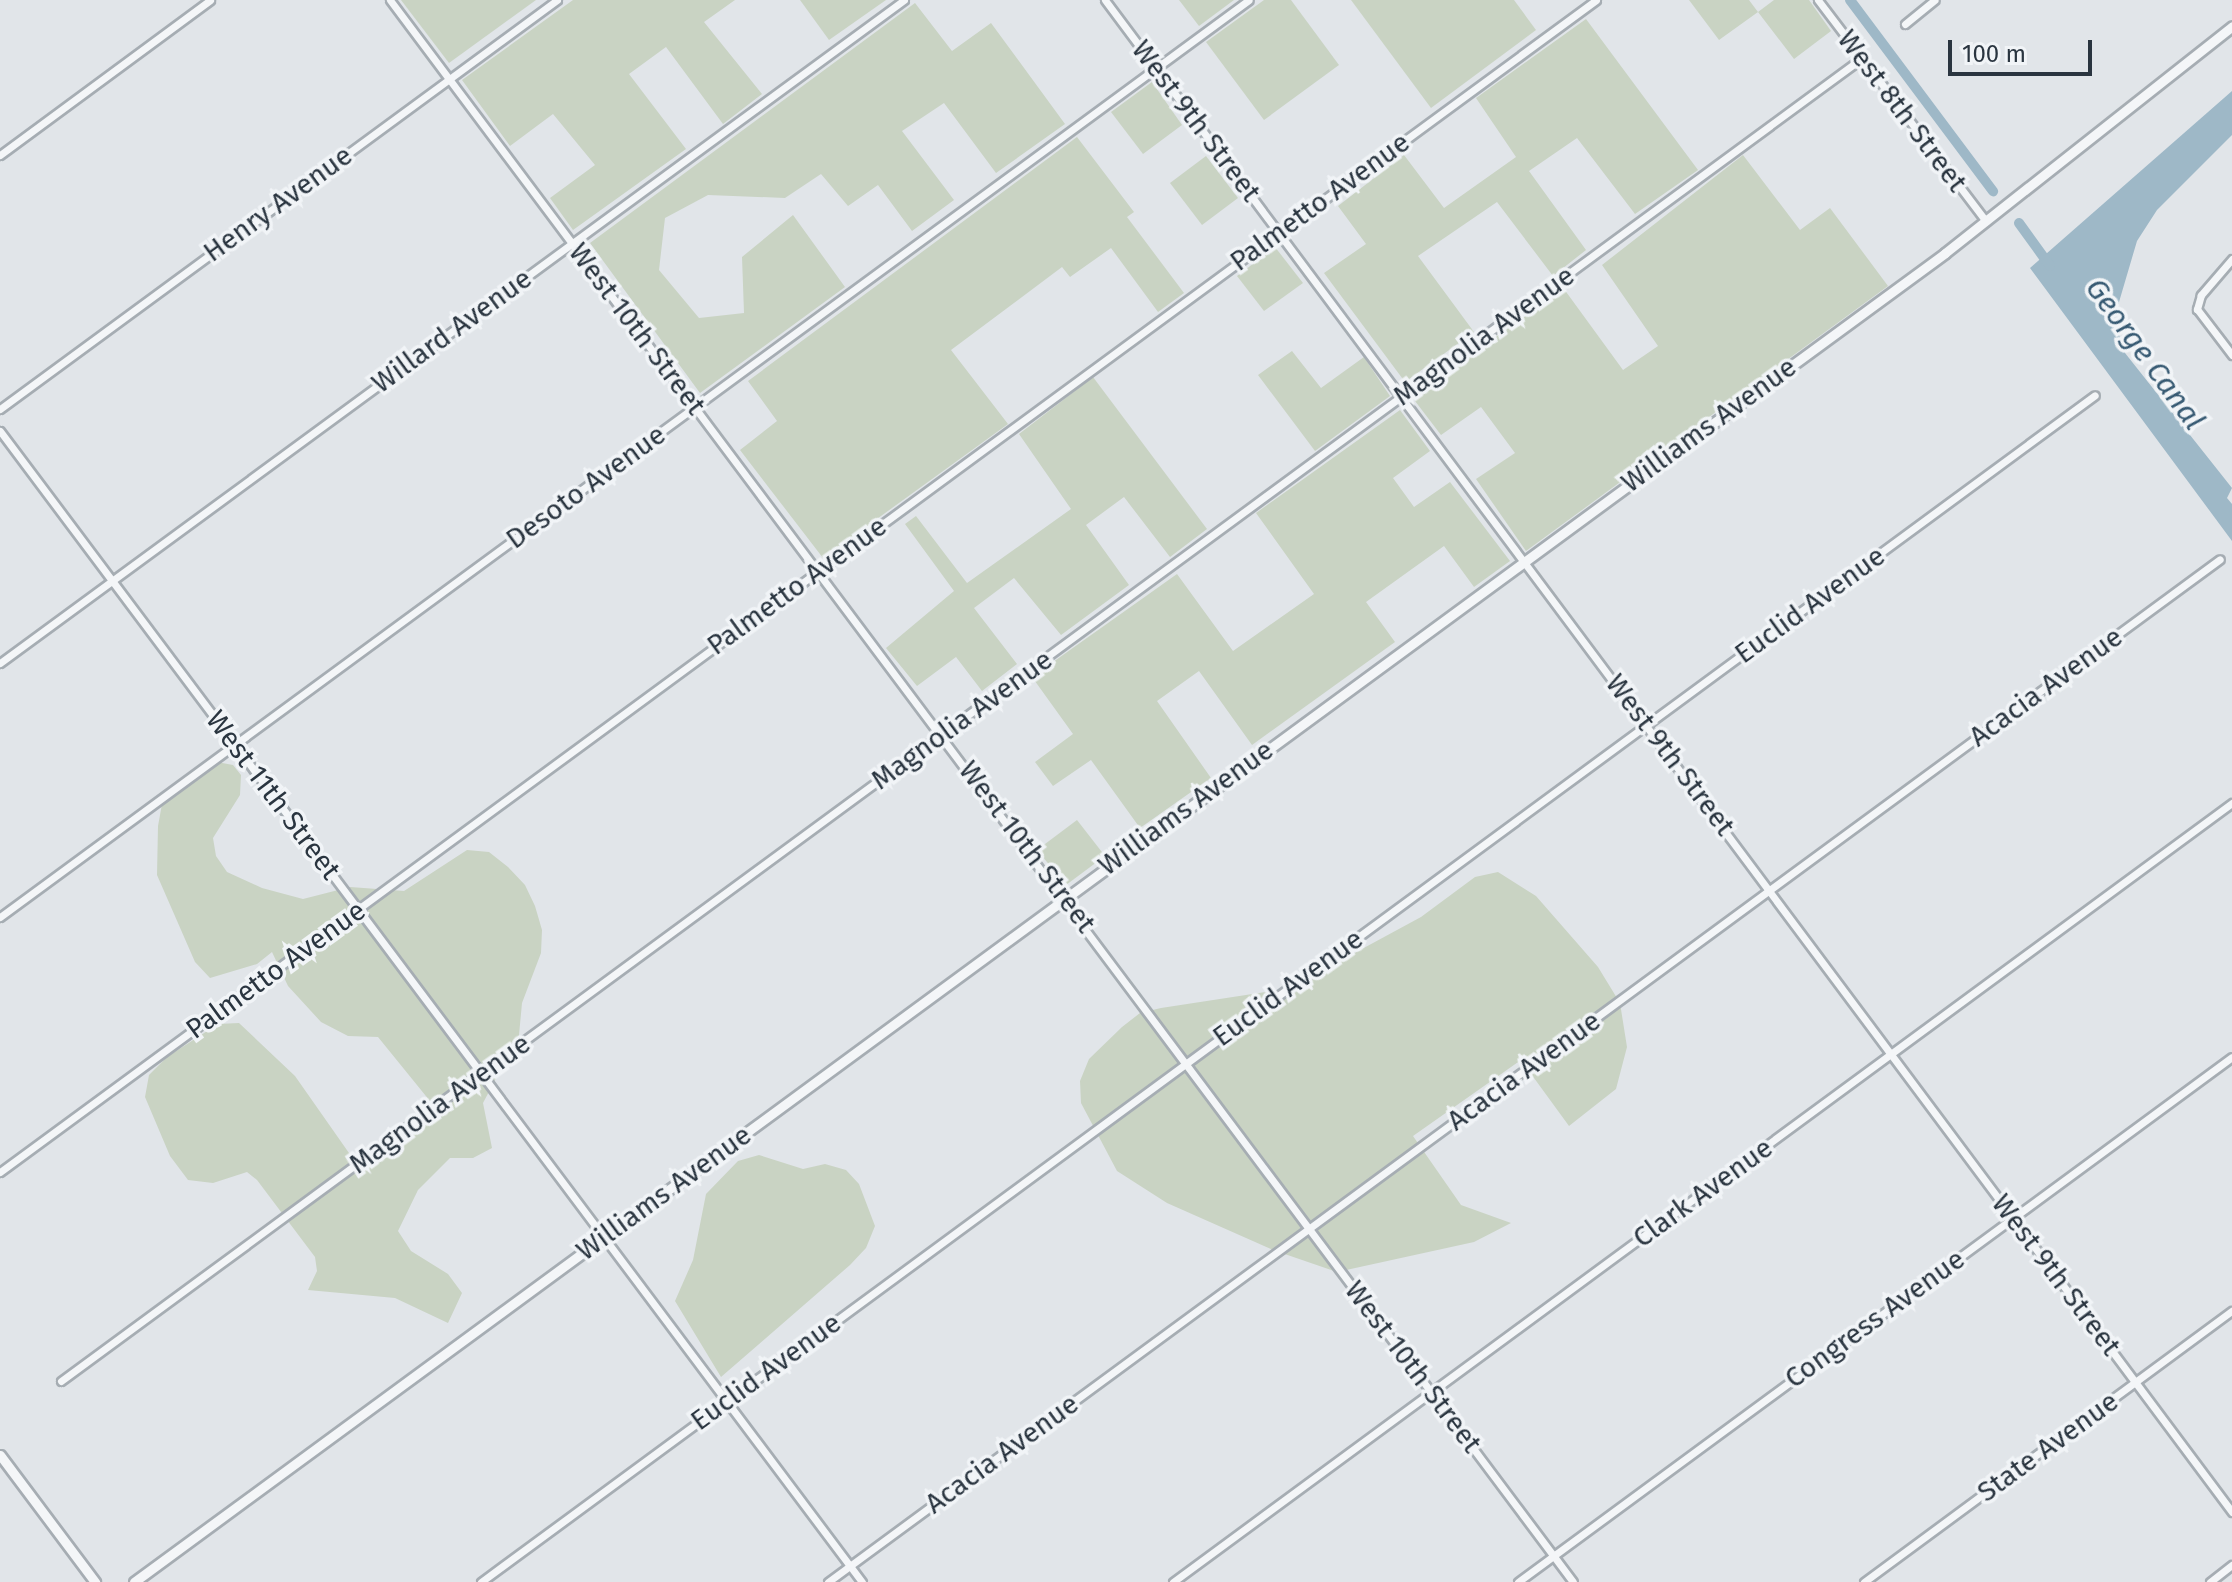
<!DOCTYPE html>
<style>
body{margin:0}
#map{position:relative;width:2232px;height:1582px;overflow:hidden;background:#e1e5e9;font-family:"Fira Sans",sans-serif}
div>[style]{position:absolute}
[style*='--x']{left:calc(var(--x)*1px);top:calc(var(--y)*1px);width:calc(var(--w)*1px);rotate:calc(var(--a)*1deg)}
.green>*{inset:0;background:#c9d3c3}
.water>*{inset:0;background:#9eb8c7}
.canal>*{height:10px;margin:-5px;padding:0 5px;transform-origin:5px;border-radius:5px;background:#9eb8c7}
.roads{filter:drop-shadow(2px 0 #a6adb3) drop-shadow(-2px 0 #a6adb3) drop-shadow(0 2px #a6adb3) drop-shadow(0 -2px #a6adb3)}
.minor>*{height:7px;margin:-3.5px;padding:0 3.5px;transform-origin:3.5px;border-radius:3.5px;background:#f4f6f8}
.tertiary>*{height:9px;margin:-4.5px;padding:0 4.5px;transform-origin:4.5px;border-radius:4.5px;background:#f4f6f8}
span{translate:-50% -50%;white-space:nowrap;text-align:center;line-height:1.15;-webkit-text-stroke:7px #f1f4f7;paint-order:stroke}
.street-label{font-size:28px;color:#2a3540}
.water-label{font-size:30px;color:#365972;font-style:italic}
.scale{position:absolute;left:1948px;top:40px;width:144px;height:36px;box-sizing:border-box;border:4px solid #2a3540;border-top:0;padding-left:10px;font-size:24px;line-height:28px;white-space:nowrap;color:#2a3540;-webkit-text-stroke:6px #f1f4f7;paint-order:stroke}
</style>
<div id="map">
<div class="green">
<i style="clip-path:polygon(401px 0,536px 0,449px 63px)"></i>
<i style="clip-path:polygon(573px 0,735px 0,704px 22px,762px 94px,723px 124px,666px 47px,629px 74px,686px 149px,573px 230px,550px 198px,595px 165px,553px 114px,510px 146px,462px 80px)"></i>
<i style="clip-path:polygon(800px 0,886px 0,829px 40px)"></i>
<i style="clip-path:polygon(1179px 0,1234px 0,1199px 26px)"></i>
<i style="clip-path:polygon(1264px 0,1291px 0,1339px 65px,1264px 120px,1206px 42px)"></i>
<i style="clip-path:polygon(1351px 0,1514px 0,1536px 30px,1431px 108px)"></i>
<i style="clip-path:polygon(1689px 0,1749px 0,1758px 12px,1774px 0,1809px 0,1831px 31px,1794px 59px,1758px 12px,1719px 40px)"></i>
<i style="clip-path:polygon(915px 3px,952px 51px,991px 23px,1065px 124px,996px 173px,944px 103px,902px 131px,954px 200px,912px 231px,878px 185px,848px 206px,821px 174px,785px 198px,708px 195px,665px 218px,659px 270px,699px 318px,744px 313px,742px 257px,793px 215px,845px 287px,700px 393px,590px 243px)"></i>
<i style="clip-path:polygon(1586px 19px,1698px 170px,1635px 214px,1577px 138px,1529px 171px,1586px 250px,1553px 276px,1497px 202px,1418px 256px,1474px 332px,1405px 382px,1324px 273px,1366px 244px,1338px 206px,1404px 155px,1444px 208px,1516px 157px,1476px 98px)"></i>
<i style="clip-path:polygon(1152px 82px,1182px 125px,1143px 154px,1111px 112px)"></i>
<i style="clip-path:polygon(1077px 137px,1134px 212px,1127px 217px,1184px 293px,1158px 312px,1111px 248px,1070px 277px,1062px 267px,951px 350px,1008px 424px,823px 558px,740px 450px,777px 421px,748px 381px)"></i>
<i style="clip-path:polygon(1743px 155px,1800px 230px,1830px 208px,1888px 286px,1526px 551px,1476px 479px,1515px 453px,1481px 407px,1441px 435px,1415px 401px,1418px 391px,1564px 289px,1623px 370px,1658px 346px,1602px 265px)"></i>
<i style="clip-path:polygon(1206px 156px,1238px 198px,1202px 225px,1170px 183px)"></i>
<i style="clip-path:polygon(1275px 247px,1303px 283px,1264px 311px,1237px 276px)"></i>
<i style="clip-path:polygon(1292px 351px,1321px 388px,1364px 357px,1390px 396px,1315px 451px,1258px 375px)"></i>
<i style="clip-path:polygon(1093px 377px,1207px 529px,1170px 557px,1124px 497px,1086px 525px,1129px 585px,1061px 635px,1014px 578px,974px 608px,1017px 664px,982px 691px,956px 657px,917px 686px,886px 648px,954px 591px,905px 524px,916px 516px,967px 583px,1071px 509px,1019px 434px)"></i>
<i style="clip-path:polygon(1400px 410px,1430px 451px,1393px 478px,1414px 507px,1450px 482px,1510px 561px,1474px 587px,1444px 546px,1366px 602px,1395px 642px,1252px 745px,1199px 671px,1157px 701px,1211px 778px,1140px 828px,1091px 760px,1053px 786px,1035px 762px,1073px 734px,1032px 677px,1177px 574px,1233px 651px,1314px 594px,1256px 513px)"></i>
<i style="clip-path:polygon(217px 762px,233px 765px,241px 775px,240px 795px,213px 838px,216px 856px,227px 872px,262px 888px,303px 899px,350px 887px,404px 891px,467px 850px,489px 852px,508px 867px,525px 885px,535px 906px,542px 930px,541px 953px,522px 1003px,519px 1035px,483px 1103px,492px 1148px,473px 1158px,450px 1158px,418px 1190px,398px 1231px,411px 1251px,448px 1274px,462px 1293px,448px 1323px,395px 1298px,308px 1290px,317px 1271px,315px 1257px,257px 1180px,247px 1172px,213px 1183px,188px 1180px,170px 1156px,145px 1097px,149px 1075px,167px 1057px,218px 1024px,239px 1023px,295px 1076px,356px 1163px,434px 1106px,378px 1037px,348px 1036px,321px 1022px,288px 986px,272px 952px,257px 964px,210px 978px,195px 962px,157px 875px,158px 826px,162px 804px)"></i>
<i style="clip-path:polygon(1077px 820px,1105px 856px,1066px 885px,1037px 850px)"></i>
<i style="clip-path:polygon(1498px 872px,1536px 896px,1598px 967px,1620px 1003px,1627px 1047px,1616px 1089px,1569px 1126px,1521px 1060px,1413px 1136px,1461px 1205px,1511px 1223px,1474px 1242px,1337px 1272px,1273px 1250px,1167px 1203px,1117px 1171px,1081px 1103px,1080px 1081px,1089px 1059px,1122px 1027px,1140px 1013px,1161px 1008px,1279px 990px,1301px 982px,1421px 917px,1475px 877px)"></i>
<i style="clip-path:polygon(759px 1155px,803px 1169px,825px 1164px,846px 1170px,859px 1184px,875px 1226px,866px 1248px,850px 1265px,721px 1377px,675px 1301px,693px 1260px,706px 1194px,738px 1161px)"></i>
</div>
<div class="water">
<i style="clip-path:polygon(2232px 91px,2232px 135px,2157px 210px,2137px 241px,2114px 319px,2125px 353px,2232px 488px,2227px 498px,2232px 504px,2232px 541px,2030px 268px)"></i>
</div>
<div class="canal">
<i style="--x:1850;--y:0;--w:239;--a:53.2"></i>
<i style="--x:2019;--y:223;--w:53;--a:54.2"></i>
</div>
<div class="roads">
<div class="minor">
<i style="--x:390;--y:0;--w:1975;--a:53.21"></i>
<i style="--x:1105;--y:0;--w:1886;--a:53.3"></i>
<i style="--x:1818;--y:0;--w:278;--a:52.8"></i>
<i style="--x:1905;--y:24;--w:38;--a:-39"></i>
<i style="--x:0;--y:155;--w:261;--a:-36.4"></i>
<i style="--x:2232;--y:259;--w:48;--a:130.7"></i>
<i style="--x:2201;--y:295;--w:15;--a:106"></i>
<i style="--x:2197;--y:309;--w:58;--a:52.7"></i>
<i style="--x:0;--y:409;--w:691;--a:-36.29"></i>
<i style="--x:0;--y:431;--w:1438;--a:53.17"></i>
<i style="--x:0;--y:663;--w:1121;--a:-36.26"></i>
<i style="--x:0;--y:917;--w:1549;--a:-36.29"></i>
<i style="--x:0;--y:1172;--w:1980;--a:-36.29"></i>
<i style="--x:61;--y:1381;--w:2235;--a:-36.3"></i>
<i style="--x:481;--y:1582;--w:2003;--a:-36.33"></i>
<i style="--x:828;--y:1582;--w:1727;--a:-36.31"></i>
<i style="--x:1173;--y:1582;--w:1315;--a:-36.34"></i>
<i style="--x:1518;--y:1582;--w:886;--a:-36.33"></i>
<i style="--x:1864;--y:1582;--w:457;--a:-36.4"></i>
<i style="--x:2210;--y:1582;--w:28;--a:-38"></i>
</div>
<div class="tertiary">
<i style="--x:0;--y:1455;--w:159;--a:53.2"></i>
<i style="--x:134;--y:1582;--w:2246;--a:-36.27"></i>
<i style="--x:1945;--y:253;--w:366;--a:-38.3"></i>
</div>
</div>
<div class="street-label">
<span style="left:1902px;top:111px;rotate:53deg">West 8th Street</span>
<span style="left:1196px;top:121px;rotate:53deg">West 9th Street</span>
<span style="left:1320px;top:202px;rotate:-36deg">Palmetto Avenue</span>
<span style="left:278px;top:204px;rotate:-36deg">Henry Avenue</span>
<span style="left:637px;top:329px;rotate:53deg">West 10th Street</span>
<span style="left:452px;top:331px;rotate:-36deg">Willard Avenue</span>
<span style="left:1484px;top:336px;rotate:-36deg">Magnolia Avenue</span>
<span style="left:1709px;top:425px;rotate:-36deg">Williams Avenue</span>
<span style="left:586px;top:487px;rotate:-36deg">Desoto Avenue</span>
<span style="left:797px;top:586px;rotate:-36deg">Palmetto Avenue</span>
<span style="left:1810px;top:605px;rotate:-36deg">Euclid Avenue</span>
<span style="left:2046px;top:687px;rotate:-36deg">Acacia Avenue</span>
<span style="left:962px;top:720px;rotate:-36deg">Magnolia Avenue</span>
<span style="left:1670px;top:755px;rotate:53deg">West 9th Street</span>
<span style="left:273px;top:795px;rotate:53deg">West 11th Street</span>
<span style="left:1186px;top:808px;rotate:-36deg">Williams Avenue</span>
<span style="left:1027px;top:847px;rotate:53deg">West 10th Street</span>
<span style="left:276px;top:970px;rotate:-36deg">Palmetto Avenue</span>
<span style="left:1288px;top:988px;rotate:-36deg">Euclid Avenue</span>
<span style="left:1524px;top:1071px;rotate:-36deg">Acacia Avenue</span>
<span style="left:440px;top:1104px;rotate:-36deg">Magnolia Avenue</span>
<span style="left:664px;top:1193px;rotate:-36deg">Williams Avenue</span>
<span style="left:1703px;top:1193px;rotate:-36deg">Clark Avenue</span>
<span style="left:2056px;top:1275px;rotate:53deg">West 9th Street</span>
<span style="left:1875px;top:1319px;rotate:-36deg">Congress Avenue</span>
<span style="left:1413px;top:1367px;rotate:53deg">West 10th Street</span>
<span style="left:766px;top:1372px;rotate:-36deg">Euclid Avenue</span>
<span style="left:2048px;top:1447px;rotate:-36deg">State Avenue</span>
<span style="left:1002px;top:1454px;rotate:-36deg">Acacia Avenue</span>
</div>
<div class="water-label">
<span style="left:2145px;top:354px;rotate:54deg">George Canal</span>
</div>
<div class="scale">100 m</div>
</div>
